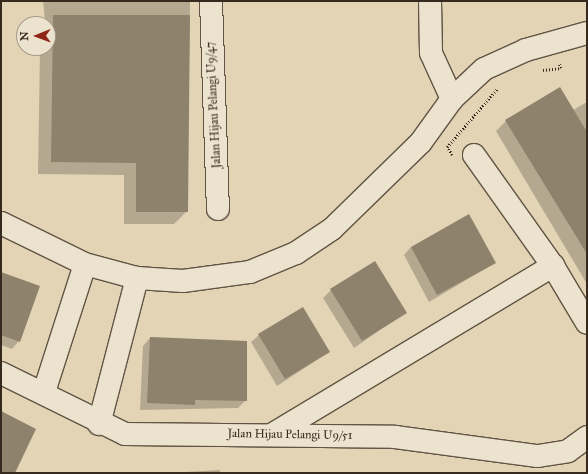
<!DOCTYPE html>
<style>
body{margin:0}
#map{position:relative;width:588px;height:474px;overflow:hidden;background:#e2d4b5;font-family:"IM FELL Great Primer",serif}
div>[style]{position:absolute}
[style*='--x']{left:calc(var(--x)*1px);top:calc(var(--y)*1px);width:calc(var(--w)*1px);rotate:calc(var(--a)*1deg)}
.shadow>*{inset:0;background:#0003}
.building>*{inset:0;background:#8f826d}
.path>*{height:2.5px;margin-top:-1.25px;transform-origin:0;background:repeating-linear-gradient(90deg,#362a1e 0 1px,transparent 0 3px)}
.roads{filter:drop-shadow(1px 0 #615444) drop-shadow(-1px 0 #615444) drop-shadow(0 1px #615444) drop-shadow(0 -1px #615444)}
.minor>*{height:22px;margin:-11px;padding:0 11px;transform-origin:11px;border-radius:11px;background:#ece3cf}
.tertiary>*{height:22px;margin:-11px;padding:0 11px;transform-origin:11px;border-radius:11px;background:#ece3cf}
span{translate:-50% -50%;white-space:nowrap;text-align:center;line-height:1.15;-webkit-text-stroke:3px #ece3cf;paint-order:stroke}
.street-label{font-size:12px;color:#362a1e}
.frame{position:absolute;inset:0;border:2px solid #362a1e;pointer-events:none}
.north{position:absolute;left:16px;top:16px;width:40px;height:40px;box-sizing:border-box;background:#ece3cf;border:1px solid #a39988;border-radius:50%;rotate:269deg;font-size:11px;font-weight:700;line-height:16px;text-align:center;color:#362a1e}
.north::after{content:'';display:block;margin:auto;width:14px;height:18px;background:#8f2418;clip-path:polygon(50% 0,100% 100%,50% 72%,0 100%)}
</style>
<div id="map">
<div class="shadow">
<i style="clip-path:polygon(43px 1px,190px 1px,187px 211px,174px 224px,124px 224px,124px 175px,38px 174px,40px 48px,48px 48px)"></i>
<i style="clip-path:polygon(587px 102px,587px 284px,496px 131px,506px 121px,573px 110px)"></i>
<i style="clip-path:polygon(411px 247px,495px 263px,429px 302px,404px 255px)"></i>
<i style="clip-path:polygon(1px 273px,19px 341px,12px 349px,1px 345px)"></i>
<i style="clip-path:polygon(331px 290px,406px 312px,354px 348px,323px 298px)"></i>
<i style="clip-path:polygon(259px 335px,329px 352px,277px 386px,251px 342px)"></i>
<i style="clip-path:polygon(150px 338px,246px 400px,238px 408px,140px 410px,143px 346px)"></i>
<i style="clip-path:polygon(220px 470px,220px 473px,168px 473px)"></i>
</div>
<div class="building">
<i style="clip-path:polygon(53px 15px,190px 15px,188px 212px,136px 212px,136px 163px,51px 162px)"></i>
<i style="clip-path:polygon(560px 87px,587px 132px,587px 254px,505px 120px)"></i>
<i style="clip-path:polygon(469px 214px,496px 263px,437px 295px,411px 247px)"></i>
<i style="clip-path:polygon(375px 261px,407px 313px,362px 341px,330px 289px)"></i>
<i style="clip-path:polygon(1px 272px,40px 286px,20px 342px,1px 335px)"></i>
<i style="clip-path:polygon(303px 307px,330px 352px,285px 379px,258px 334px)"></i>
<i style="clip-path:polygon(150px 337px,247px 341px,247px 401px,195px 400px,195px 405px,147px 403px)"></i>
<i style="clip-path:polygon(1px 411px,36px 429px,15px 473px,1px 473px)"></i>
</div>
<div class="path">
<i style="--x:543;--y:70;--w:18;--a:-6"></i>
<i style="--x:561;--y:68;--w:4;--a:-117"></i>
<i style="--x:452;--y:155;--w:9;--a:-122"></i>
<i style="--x:447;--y:147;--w:77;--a:-49.2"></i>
</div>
<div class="roads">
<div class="minor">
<i style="--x:211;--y:1;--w:208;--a:88.1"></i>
<i style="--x:430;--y:1;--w:52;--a:88.9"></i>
<i style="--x:431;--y:53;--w:51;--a:65.5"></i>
<i style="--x:474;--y:155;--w:136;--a:54.6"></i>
<i style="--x:553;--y:266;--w:66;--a:59.2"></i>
<i style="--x:1;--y:373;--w:138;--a:26.2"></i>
<i style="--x:125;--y:434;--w:270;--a:0.6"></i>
<i style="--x:395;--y:437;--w:144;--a:7.6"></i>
<i style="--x:538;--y:456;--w:30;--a:-9"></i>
<i style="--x:568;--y:451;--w:24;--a:-36"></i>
<i style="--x:44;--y:392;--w:134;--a:-72.2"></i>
<i style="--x:99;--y:424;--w:151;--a:-75.4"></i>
<i style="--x:273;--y:434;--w:327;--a:-31"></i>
</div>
<div class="tertiary">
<i style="--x:1;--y:223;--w:93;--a:26"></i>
<i style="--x:85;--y:264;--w:54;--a:15.1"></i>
<i style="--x:137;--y:278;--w:46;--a:3.7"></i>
<i style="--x:183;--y:281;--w:68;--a:-7.7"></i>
<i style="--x:250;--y:272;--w:50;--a:-22.4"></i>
<i style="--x:296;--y:253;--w:43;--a:-33.7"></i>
<i style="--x:332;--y:229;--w:124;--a:-44.3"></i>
<i style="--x:421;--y:142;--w:53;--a:-54.2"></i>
<i style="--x:452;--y:99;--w:44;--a:-43.2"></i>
<i style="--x:484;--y:69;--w:46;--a:-24.3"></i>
<i style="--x:526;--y:50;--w:63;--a:-15.6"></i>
</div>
</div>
<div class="street-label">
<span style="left:214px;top:105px;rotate:-93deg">Jalan Hijau Pelangi U9/47</span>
<span style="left:290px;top:435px;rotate:1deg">Jalan Hijau Pelangi U9/51</span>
</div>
<div class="frame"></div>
<div class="north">N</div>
</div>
